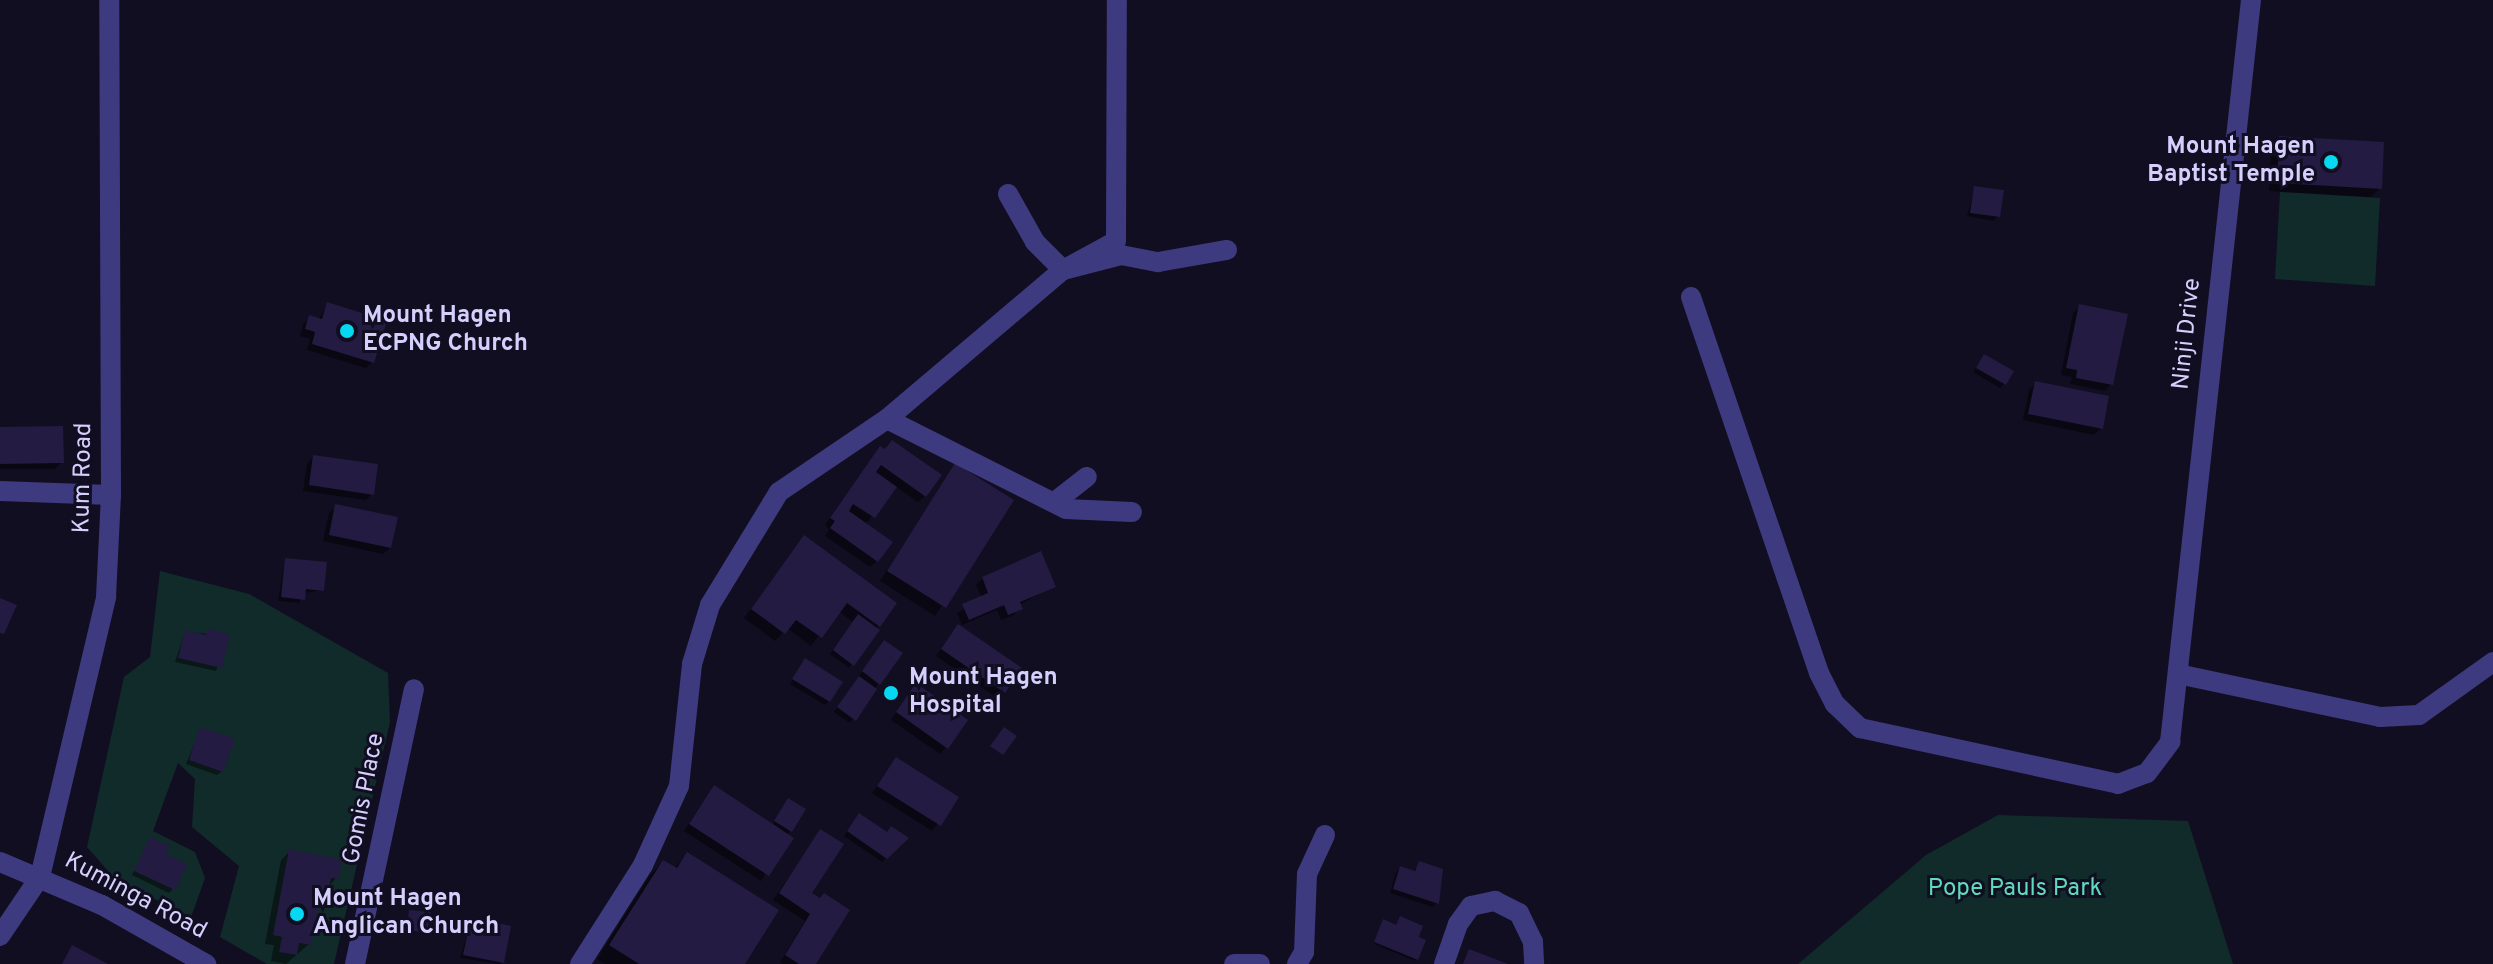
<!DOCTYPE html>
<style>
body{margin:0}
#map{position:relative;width:2493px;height:964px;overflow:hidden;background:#110e21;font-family:Overpass,sans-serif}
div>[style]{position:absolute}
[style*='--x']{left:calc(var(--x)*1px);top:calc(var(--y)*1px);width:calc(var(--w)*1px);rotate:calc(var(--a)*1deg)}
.green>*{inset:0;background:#112b2a}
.shadow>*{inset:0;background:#0007}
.building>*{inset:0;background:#231b42}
.minor>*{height:20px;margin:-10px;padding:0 10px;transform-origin:10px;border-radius:10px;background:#3e3a7f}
.dots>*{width:22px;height:22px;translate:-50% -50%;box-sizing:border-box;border:4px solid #110e21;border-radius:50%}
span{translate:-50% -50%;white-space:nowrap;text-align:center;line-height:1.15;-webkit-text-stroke:6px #110e21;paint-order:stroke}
.poi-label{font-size:24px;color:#d5cffe;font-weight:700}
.right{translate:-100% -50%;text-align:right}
.left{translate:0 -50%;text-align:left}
.street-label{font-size:24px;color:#d5cffe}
.park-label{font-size:24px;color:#5edbbd}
</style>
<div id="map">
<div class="green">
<i style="clip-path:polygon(2280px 192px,2380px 198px,2375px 286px,2275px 279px)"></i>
<i style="clip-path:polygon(160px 571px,249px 594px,388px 673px,390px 722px,334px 964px,267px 964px,220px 937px,239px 866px,192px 827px,195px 779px,178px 763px,153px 831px,195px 852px,205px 878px,191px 917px,116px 880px,87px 847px,124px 677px,150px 657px)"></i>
<i style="clip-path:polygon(1998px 815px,2188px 821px,2233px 964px,1798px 964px,1926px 855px)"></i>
</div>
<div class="shadow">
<i style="clip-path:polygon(2280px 138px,2380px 188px,2371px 197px,2269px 191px,2271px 147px)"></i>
<i style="clip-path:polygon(1975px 188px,1998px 216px,1994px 221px,1967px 216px)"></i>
<i style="clip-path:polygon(328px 304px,372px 362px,366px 368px,307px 350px,310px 339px,300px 336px,303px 324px,310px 318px,318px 320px)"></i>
<i style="clip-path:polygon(2080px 307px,2111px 384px,2105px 391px,2070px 384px,2072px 377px,2061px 375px,2073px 313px)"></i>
<i style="clip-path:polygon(1984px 356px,2004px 384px,2000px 388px,1973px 372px)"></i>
<i style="clip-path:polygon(2036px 383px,2101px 428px,2094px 435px,2023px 420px,2029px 390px)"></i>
<i style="clip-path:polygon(0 429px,62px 462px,55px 469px,0 469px)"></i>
<i style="clip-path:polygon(880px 448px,925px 496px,918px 502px,895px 486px,865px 525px,877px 561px,870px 567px,825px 536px,829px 529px,825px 525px)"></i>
<i style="clip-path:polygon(313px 457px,372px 494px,366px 500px,303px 491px,307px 464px)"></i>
<i style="clip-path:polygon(955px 466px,1011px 501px,935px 616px,880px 581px)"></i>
<i style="clip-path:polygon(336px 506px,390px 548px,383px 554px,323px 541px,329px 513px)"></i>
<i style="clip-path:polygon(804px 538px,879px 625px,849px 668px,830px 654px,853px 622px,838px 611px,811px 646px,787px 628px,775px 641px,744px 618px)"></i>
<i style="clip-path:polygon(285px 560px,323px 590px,304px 593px,299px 603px,278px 601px)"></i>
<i style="clip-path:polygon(983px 578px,1054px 586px,1019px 605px,1014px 615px,1001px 620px,997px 610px,962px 625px,957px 613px,982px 598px,976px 585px)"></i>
<i style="clip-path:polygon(185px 632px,227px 635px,216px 671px,175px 662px)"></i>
<i style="clip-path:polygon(952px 633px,1004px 692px,997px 698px,936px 656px)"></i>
<i style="clip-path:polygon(880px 646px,879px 683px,850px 723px,834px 712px)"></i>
<i style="clip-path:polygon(801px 665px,829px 701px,825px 705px,790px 684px)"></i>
<i style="clip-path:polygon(910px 692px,946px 747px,940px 754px,891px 720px)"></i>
<i style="clip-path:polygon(201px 729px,222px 771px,217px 775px,186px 764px)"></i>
<i style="clip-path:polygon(896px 759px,956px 798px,932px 831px,872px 793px)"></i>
<i style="clip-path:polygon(708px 795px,772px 826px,785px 805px,790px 831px,761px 881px,684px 831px)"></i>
<i style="clip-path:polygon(855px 820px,886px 834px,906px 839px,882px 862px,844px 836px)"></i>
<i style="clip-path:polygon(821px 832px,810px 893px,814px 964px,783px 964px,780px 962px,805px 921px,773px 900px)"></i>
<i style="clip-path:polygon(151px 839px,163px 855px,173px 889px,169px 893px,132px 875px)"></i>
<i style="clip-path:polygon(290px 851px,336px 878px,317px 901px,309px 944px,286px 964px,271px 961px,274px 945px,265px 944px,281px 860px)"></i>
<i style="clip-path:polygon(687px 855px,742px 964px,605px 964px,597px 959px,650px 875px,663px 862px,673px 869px)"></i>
<i style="clip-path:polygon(1419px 863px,1437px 903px,1433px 907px,1390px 893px,1396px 872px,1401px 868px,1413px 872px)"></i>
<i style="clip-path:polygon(472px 919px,502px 962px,500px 964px,460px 958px)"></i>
<i style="clip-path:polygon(1382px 923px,1424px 941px,1415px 961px,1374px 944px)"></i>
</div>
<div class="building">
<i style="clip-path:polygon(2279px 136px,2384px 142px,2382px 189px,2277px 183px)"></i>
<i style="clip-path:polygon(1974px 186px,2004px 190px,2000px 217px,1970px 213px)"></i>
<i style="clip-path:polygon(327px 302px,387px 321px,374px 363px,312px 344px,315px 332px,305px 329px,309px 315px,322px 319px)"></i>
<i style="clip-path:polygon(2079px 304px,2128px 314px,2113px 385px,2076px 378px,2077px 370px,2066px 368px)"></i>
<i style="clip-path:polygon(1984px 354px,2014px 371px,2006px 385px,1976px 368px)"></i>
<i style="clip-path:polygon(2035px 381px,2109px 396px,2103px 429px,2028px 414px)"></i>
<i style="clip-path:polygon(63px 426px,64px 463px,0 464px,0 427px)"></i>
<i style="clip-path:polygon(892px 440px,942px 475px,926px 497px,881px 465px,876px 472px,897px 487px,875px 518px,853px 504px,849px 511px,893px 542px,878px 562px,830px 528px,835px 521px,830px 518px,880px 446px,885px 449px)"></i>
<i style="clip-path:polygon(313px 455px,378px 464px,374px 495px,309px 485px)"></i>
<i style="clip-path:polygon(955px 463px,1014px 500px,946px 608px,887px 571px)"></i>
<i style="clip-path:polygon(335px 504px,398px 517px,391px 548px,329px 535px)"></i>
<i style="clip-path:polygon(804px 535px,897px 603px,880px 627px,847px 603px,822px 638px,796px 620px,785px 634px,751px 609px)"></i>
<i style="clip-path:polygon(1041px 551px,1056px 587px,1020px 602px,1023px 609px,1008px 615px,1004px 605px,969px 620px,962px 604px,988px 593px,982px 577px)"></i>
<i style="clip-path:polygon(285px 558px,327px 562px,324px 591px,306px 589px,305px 600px,281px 597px)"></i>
<i style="clip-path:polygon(0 598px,17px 605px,4px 634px,0 633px)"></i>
<i style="clip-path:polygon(858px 614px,880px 630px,854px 666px,833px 650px)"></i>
<i style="clip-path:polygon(958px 624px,1022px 668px,1005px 693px,941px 649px)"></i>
<i style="clip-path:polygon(207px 628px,230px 634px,222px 668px,178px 658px,185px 630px,206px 635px)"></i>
<i style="clip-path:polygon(884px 640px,903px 653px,880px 685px,862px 671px)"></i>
<i style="clip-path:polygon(805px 658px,843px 682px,830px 702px,792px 679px)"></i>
<i style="clip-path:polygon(859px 676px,877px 689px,856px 721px,837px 707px)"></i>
<i style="clip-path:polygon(916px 683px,968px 720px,948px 749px,896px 712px)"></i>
<i style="clip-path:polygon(200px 727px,235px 739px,223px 772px,189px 760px)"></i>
<i style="clip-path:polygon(1004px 727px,1017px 736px,1003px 755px,990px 746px)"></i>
<i style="clip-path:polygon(896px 757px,959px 797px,941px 826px,877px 786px)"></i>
<i style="clip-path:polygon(714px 785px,794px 838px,769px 876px,689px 824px)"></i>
<i style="clip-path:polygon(788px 798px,806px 809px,792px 832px,774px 821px)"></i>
<i style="clip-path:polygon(859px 813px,887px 832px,891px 826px,909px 838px,887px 859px,847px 831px)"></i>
<i style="clip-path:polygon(820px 829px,844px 844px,812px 893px,820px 898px,824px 893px,850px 910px,816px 964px,799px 964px,785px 955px,810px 914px,779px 893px)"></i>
<i style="clip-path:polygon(150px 837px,170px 846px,166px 854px,187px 864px,175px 890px,134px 871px)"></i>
<i style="clip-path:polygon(289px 849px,342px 860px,338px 879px,331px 878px,328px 893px,321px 892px,311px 945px,299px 943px,297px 955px,279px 952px,282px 937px,273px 935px)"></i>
<i style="clip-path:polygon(687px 852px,779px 910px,745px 964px,639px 964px,609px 945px,663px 860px,677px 868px)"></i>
<i style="clip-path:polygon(1419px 861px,1443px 869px,1439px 904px,1393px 889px,1400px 866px,1415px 871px)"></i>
<i style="clip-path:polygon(409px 910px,431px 912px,428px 933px,407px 930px)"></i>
<i style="clip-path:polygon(1400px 916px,1423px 926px,1419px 937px,1426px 940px,1418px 960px,1374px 942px,1383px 919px,1396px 925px)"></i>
<i style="clip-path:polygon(471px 917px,511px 926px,504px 963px,463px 955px)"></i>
<i style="clip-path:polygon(72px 945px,108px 964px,62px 964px)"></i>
<i style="clip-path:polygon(1469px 949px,1508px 964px,1463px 964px)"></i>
</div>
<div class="minor">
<i style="--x:1008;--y:194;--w:55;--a:60.6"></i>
<i style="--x:1035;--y:242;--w:40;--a:45"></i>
<i style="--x:1063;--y:270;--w:60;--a:-28.7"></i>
<i style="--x:1116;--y:241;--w:241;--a:-89.8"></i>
<i style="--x:1691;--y:297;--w:397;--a:71.2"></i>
<i style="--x:1819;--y:673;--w:35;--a:63"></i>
<i style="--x:1835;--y:704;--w:35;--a:44"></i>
<i style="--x:1860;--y:728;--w:264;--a:12.2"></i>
<i style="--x:2118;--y:784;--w:31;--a:-21"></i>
<i style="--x:2147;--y:773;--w:39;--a:-53"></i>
<i style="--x:2170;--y:742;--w:746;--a:-83.77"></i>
<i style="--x:887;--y:419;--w:200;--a:26.7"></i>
<i style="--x:1066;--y:509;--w:66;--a:2.6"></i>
<i style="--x:0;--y:491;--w:111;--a:2.1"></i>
<i style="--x:1056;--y:501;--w:39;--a:-38"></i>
<i style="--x:2178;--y:674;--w:207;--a:12"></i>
<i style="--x:2380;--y:717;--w:39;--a:-3"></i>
<i style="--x:2419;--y:715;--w:91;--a:-35.6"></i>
<i style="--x:0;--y:862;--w:111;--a:22.9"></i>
<i style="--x:102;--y:905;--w:120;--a:29.6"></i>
<i style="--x:0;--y:936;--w:71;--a:-55.9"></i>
<i style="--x:40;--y:877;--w:288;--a:-76.7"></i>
<i style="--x:106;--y:597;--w:102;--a:-87.2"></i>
<i style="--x:111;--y:495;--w:495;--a:-90.2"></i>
<i style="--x:355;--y:964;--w:281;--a:-77.9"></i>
<i style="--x:580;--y:964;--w:117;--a:-57.5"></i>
<i style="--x:643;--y:865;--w:87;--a:-65.5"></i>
<i style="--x:679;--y:786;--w:123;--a:-83.9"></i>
<i style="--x:692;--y:664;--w:62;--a:-73"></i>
<i style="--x:710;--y:605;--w:132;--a:-58.6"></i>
<i style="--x:779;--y:492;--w:130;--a:-34.1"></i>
<i style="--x:887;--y:419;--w:231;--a:-40.3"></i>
<i style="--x:1063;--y:270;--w:60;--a:-14.5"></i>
<i style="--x:1121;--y:255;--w:38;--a:11"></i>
<i style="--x:1158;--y:262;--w:70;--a:-9.9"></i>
<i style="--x:1234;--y:964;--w:26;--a:0"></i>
<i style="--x:1297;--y:964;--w:14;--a:-60"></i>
<i style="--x:1304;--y:952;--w:78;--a:-87.8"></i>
<i style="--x:1307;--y:874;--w:43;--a:-65.2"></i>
<i style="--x:1444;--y:964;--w:42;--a:-70.7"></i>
<i style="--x:1458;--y:924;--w:22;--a:-54"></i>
<i style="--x:1471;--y:906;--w:25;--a:-12"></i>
<i style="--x:1495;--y:901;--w:27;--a:27"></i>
<i style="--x:1519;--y:913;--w:32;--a:64"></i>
<i style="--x:1533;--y:942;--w:22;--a:87"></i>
</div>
<div class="dots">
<i style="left:2331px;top:162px;background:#07d8f2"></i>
<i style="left:347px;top:331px;background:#07d8f2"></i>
<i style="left:891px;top:693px;background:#07d8f2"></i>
<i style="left:297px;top:914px;background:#07d8f2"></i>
</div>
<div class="poi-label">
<span class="right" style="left:2315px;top:162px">Mount Hagen<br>Baptist Temple</span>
<span class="left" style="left:363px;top:331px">Mount Hagen<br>ECPNG Church</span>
<span class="left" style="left:909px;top:693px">Mount Hagen<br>Hospital</span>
<span class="left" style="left:313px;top:914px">Mount Hagen<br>Anglican Church</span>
</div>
<div class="street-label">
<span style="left:2188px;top:334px;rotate:-84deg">Ninji Drive</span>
<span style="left:84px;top:478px;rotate:-89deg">Kum Road</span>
<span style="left:365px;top:799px;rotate:-79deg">Gomis Place</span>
<span style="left:135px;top:897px;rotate:28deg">Kuminga Road</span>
</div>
<div class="park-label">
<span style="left:2015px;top:890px">Pope Pauls Park</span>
</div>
</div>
